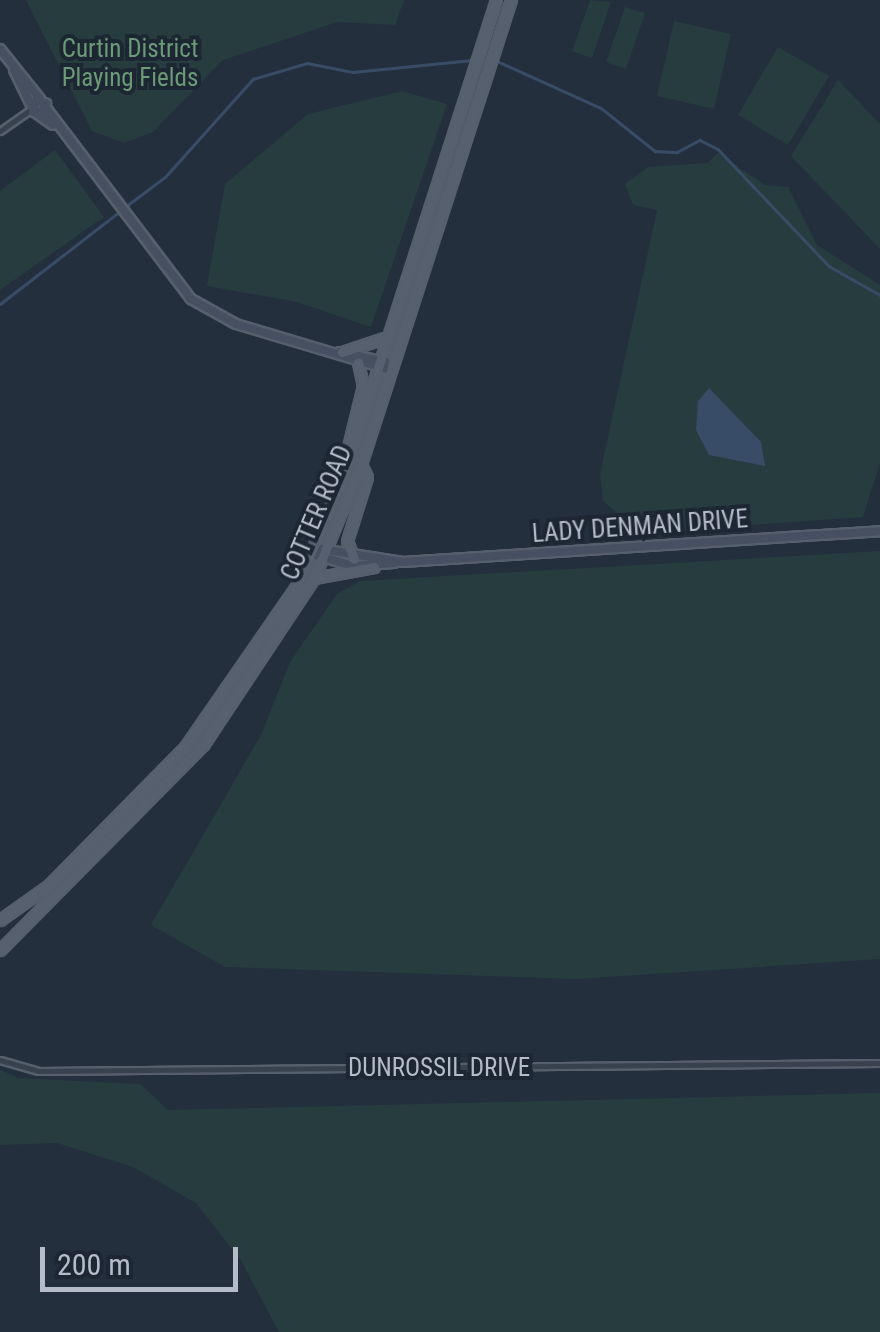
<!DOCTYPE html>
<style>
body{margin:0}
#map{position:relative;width:880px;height:1332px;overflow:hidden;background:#242f3e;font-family:"Roboto Condensed",sans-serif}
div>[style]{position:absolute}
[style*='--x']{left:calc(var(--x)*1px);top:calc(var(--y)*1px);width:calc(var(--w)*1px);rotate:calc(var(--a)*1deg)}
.green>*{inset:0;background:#263c3f}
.water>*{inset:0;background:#394c67}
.stream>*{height:2.5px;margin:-1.25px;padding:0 1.25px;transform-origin:1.25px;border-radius:1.25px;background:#394c67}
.roads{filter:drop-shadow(2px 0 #565f6c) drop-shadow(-2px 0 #565f6c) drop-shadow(0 2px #565f6c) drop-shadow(0 -2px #565f6c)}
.street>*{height:5px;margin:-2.5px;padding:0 2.5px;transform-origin:2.5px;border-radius:2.5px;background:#38414e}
.secondary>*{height:8px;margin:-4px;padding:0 4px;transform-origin:4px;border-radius:4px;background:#465061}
.primary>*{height:9px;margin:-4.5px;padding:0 4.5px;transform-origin:4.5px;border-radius:4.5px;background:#56606e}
span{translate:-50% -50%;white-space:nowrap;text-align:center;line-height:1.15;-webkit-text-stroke:8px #1d2633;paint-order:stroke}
.park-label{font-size:25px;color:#6b9a76}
.street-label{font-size:25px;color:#b4bcc9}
.scale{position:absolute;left:40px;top:1247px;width:198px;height:45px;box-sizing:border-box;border:5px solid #b4bcc9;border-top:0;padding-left:12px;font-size:30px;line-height:35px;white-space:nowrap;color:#b4bcc9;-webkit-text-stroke:8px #1d2633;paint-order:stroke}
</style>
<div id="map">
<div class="green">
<i style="clip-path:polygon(26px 0,404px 0,395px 25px,337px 22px,223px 60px,153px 132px,124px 143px,92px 131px)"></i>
<i style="clip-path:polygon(590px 0,611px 2px,592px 58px,572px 51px)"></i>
<i style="clip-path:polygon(625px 7px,645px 13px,626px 69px,606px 62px)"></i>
<i style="clip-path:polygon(674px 21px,731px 34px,714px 109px,657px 96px)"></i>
<i style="clip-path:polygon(778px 47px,829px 76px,788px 145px,738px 115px)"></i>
<i style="clip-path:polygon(838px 80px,880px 124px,880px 249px,791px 156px)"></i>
<i style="clip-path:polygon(402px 91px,447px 104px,371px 327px,297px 302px,207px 286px,225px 184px,308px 114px)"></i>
<i style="clip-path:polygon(55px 150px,104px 217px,0 290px,0 191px)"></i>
<i style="clip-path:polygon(718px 153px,765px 185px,788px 187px,817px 245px,880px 285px,880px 463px,863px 517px,640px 533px,603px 501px,600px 474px,657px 210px,633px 205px,625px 184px,648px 167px,707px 163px)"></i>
<i style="clip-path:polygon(880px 551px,880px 959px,577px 979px,225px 967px,151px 925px,261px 735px,290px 662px,337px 594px,360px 581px)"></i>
<i style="clip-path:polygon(0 1069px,17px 1078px,140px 1084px,168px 1110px,880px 1093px,880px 1332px,279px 1332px,240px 1259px,196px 1203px,133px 1167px,57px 1143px,0 1145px)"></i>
</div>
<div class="water">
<i style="clip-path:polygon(709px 388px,761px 442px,765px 466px,709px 455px,696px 430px,698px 401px)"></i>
</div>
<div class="stream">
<i style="--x:497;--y:61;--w:114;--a:24.3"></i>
<i style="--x:601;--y:108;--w:69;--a:38.5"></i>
<i style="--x:655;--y:151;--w:22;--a:3"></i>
<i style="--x:677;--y:152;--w:26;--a:-28"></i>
<i style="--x:700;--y:140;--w:20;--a:27"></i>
<i style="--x:718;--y:149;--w:161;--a:46.5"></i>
<i style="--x:829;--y:266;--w:59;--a:29.6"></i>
<i style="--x:125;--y:207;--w:50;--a:-36.9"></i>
<i style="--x:165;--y:177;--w:132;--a:-48.1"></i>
<i style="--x:253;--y:79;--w:56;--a:-16.5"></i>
<i style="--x:307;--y:63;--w:47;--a:11.1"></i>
<i style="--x:353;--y:72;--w:122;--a:-5.7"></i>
<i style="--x:0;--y:304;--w:150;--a:-37.7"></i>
</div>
<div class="roads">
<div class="street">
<i style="--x:0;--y:131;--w:39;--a:-35"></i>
<i style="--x:0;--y:1060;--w:40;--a:16"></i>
<i style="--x:38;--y:1071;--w:842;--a:-0.54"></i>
</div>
<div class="secondary">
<i style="--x:0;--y:49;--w:64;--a:51.3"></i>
<i style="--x:14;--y:70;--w:39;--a:64"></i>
<i style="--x:46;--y:108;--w:240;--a:52.8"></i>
<i style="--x:191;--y:299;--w:51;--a:29.1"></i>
<i style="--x:236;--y:324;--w:161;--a:16.6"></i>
<i style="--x:40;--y:114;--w:12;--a:-59"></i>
<i style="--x:46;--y:104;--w:10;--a:-151"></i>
<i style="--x:37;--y:99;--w:13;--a:108"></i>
<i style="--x:33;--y:111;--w:24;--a:35"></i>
<i style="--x:340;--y:352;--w:46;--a:12.5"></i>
<i style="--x:314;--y:548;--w:90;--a:8.9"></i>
<i style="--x:403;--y:562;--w:478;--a:-3.7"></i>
<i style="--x:312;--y:554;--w:43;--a:16.3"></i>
<i style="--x:353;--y:566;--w:41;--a:-4.2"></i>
</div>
<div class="primary">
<i style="--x:342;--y:352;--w:44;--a:-18.4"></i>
<i style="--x:346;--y:455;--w:71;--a:-76.2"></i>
<i style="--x:363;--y:386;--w:24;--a:-102"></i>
<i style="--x:354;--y:559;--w:19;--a:-111"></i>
<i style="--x:347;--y:541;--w:67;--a:-72.6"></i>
<i style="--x:367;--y:477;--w:14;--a:-115"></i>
<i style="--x:314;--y:578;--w:61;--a:-10.4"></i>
<i style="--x:0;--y:920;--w:60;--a:-35.5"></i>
<i style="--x:49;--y:885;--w:194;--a:-45.4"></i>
<i style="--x:185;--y:747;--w:197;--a:-55.3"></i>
<i style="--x:297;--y:585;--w:117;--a:-66.9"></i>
<i style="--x:343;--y:477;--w:501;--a:-72.22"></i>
<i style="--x:0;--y:950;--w:289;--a:-45.3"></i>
<i style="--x:203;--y:745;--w:201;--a:-56.4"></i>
<i style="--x:314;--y:578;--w:123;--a:-67.6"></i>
<i style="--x:361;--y:464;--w:488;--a:-72.1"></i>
</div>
</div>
<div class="park-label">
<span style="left:130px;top:64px">Curtin District<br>Playing Fields</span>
</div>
<div class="street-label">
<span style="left:317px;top:513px;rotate:-67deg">COTTER ROAD</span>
<span style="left:640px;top:527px;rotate:-4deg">LADY DENMAN DRIVE</span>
<span style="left:439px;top:1068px">DUNROSSIL DRIVE</span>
</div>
<div class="scale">200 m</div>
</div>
